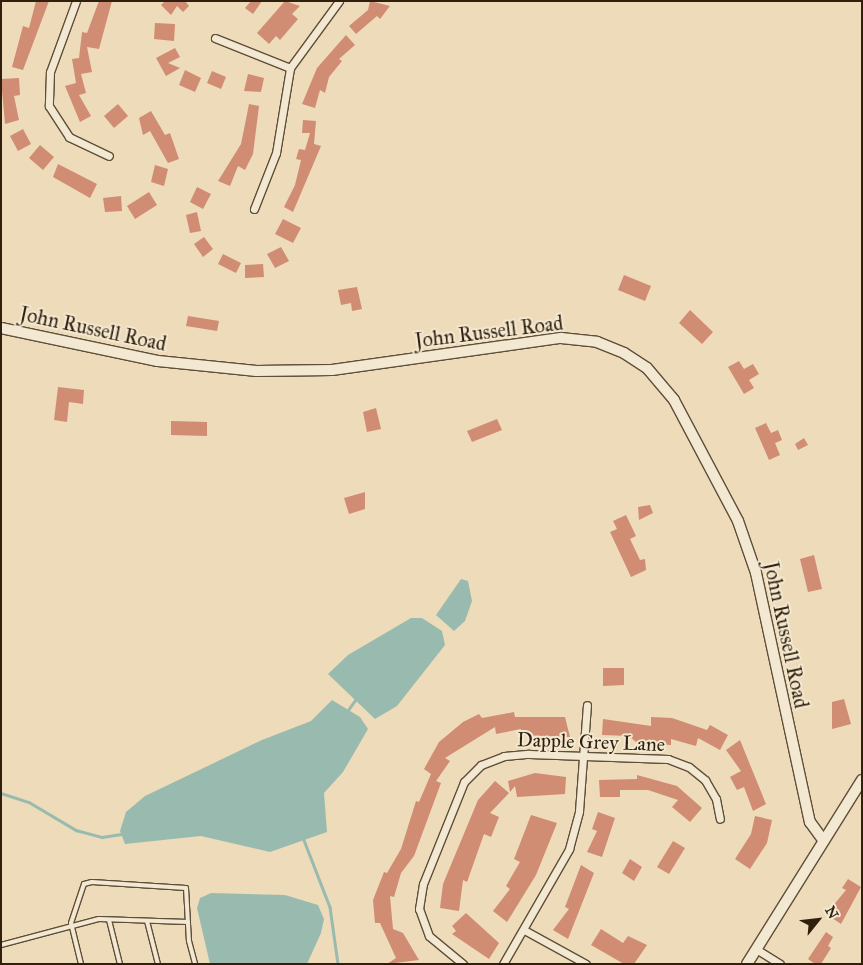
<!DOCTYPE html>
<style>
body{margin:0}
#map{position:relative;width:863px;height:965px;overflow:hidden;background:#eddbba;font-family:"IM FELL Great Primer",serif}
div>[style]{position:absolute}
[style*='--x']{left:calc(var(--x)*1px);top:calc(var(--y)*1px);width:calc(var(--w)*1px);rotate:calc(var(--a)*1deg)}
.water>*{inset:0;background:#99bbaf}
.stream>*{height:2.5px;margin:-1.25px;padding:0 1.25px;transform-origin:1.25px;border-radius:1.25px;background:#99bbaf}
.building>*{inset:0;background:#d18c74}
.roads{filter:drop-shadow(1px 0 #5f4e38) drop-shadow(-1px 0 #5f4e38) drop-shadow(0 1px #5f4e38) drop-shadow(0 -1px #5f4e38)}
.lane>*{height:4px;margin:-2px;padding:0 2px;transform-origin:2px;border-radius:2px;background:#f3e8d2}
.street>*{height:7px;margin:-3.5px;padding:0 3.5px;transform-origin:3.5px;border-radius:3.5px;background:#f3e8d2}
.secondary>*{height:10px;margin:-5px;padding:0 5px;transform-origin:5px;border-radius:5px;background:#f3e8d2}
span{translate:-50% -50%;white-space:nowrap;text-align:center;line-height:1.15;-webkit-text-stroke:4px #f3e8d2;paint-order:stroke}
.street-label{font-size:20px;color:#301f0c}
.frame{position:absolute;inset:0;border:2px solid #301f0c;pointer-events:none}
.north{position:absolute;left:793px;top:895px;width:50px;height:50px;-webkit-text-stroke:4px #f3e8d2;paint-order:stroke;rotate:61deg;font-size:14px;font-weight:700;line-height:20px;text-align:center;color:#301f0c}
.north::after{content:'';display:block;margin:auto;width:18px;height:22px;background:#301f0c;clip-path:polygon(50% 0,100% 100%,50% 72%,0 100%)}
</style>
<div id="map">
<div class="water">
<i style="clip-path:polygon(461px 579px,468px 581px,472px 601px,465px 621px,454px 631px,436px 615px)"></i>
<i style="clip-path:polygon(411px 618px,422px 618px,442px 631px,445px 645px,397px 706px,375px 719px,328px 674px,348px 655px)"></i>
<i style="clip-path:polygon(332px 700px,360px 717px,368px 729px,343px 772px,324px 793px,327px 832px,270px 852px,201px 836px,125px 844px,120px 831px,126px 812px,145px 796px,262px 740px,311px 721px)"></i>
<i style="clip-path:polygon(211px 893px,285px 895px,318px 905px,324px 919px,321px 933px,307px 964px,210px 964px,197px 908px,200px 898px)"></i>
</div>
<div class="stream">
<i style="--x:348;--y:710;--w:14;--a:-54"></i>
<i style="--x:1;--y:793;--w:29;--a:18"></i>
<i style="--x:29;--y:802;--w:55;--a:30.8"></i>
<i style="--x:76;--y:830;--w:27;--a:15"></i>
<i style="--x:102;--y:837;--w:19;--a:-9"></i>
<i style="--x:304;--y:840;--w:72;--a:68.8"></i>
<i style="--x:330;--y:907;--w:58;--a:82"></i>
</div>
<div class="building">
<i style="clip-path:polygon(36px 1px,49px 1px,23px 70px,12px 67px,23px 26px,29px 28px)"></i>
<i style="clip-path:polygon(99px 1px,112px 1px,99px 49px,87px 47px,92px 72px,81px 74px,86px 93px,79px 95px,91px 116px,80px 122px,65px 86px,76px 83px,72px 59px,79px 58px,82px 32px,87px 33px)"></i>
<i style="clip-path:polygon(165px 1px,185px 1px,189px 6px,183px 12px,177px 6px,171px 15px,161px 5px)"></i>
<i style="clip-path:polygon(251px 1px,262px 1px,253px 14px,245px 8px)"></i>
<i style="clip-path:polygon(285px 1px,300px 6px,292px 14px,298px 19px,280px 40px,276px 36px,269px 44px,257px 33px)"></i>
<i style="clip-path:polygon(370px 1px,390px 6px,380px 19px,377px 16px,356px 34px,349px 26px,368px 10px)"></i>
<i style="clip-path:polygon(155px 23px,175px 24px,174px 41px,154px 39px)"></i>
<i style="clip-path:polygon(346px 35px,355px 45px,339px 59px,342px 61px,329px 77px,325px 93px,320px 90px,315px 108px,302px 104px,317px 68px)"></i>
<i style="clip-path:polygon(175px 48px,180px 57px,168px 63px,180px 68px,166px 76px,156px 58px)"></i>
<i style="clip-path:polygon(185px 70px,201px 78px,195px 92px,179px 85px)"></i>
<i style="clip-path:polygon(212px 71px,226px 77px,221px 89px,207px 83px)"></i>
<i style="clip-path:polygon(248px 74px,264px 78px,261px 92px,244px 91px)"></i>
<i style="clip-path:polygon(19px 78px,20px 95px,14px 96px,19px 120px,5px 124px,1px 79px)"></i>
<i style="clip-path:polygon(118px 104px,128px 116px,114px 128px,104px 116px)"></i>
<i style="clip-path:polygon(249px 104px,259px 106px,253px 154px,245px 170px,238px 166px,230px 186px,218px 181px,241px 144px)"></i>
<i style="clip-path:polygon(151px 111px,165px 135px,170px 133px,179px 159px,168px 163px,150px 131px,143px 135px,139px 118px)"></i>
<i style="clip-path:polygon(303px 120px,316px 121px,314px 144px,321px 146px,293px 212px,284px 207px,295px 185px,301px 160px,296px 159px,299px 149px,305px 150px,310px 133px,302px 133px)"></i>
<i style="clip-path:polygon(23px 129px,31px 144px,18px 151px,10px 136px)"></i>
<i style="clip-path:polygon(40px 145px,54px 157px,43px 170px,29px 158px)"></i>
<i style="clip-path:polygon(58px 164px,97px 184px,90px 198px,53px 177px)"></i>
<i style="clip-path:polygon(155px 165px,168px 169px,164px 186px,151px 182px)"></i>
<i style="clip-path:polygon(197px 187px,211px 194px,203px 209px,190px 202px)"></i>
<i style="clip-path:polygon(149px 192px,157px 205px,135px 219px,127px 206px)"></i>
<i style="clip-path:polygon(121px 196px,122px 211px,105px 212px,103px 198px)"></i>
<i style="clip-path:polygon(197px 212px,201px 231px,190px 233px,186px 215px)"></i>
<i style="clip-path:polygon(283px 219px,301px 228px,293px 243px,275px 234px)"></i>
<i style="clip-path:polygon(204px 237px,213px 249px,203px 257px,194px 244px)"></i>
<i style="clip-path:polygon(281px 247px,289px 261px,275px 268px,267px 254px)"></i>
<i style="clip-path:polygon(223px 254px,241px 263px,236px 273px,218px 264px)"></i>
<i style="clip-path:polygon(263px 264px,264px 277px,245px 278px,245px 265px)"></i>
<i style="clip-path:polygon(624px 275px,651px 286px,645px 301px,618px 290px)"></i>
<i style="clip-path:polygon(357px 287px,362px 309px,352px 311px,351px 303px,341px 305px,338px 290px)"></i>
<i style="clip-path:polygon(690px 310px,713px 332px,702px 344px,679px 323px)"></i>
<i style="clip-path:polygon(188px 316px,219px 321px,217px 331px,186px 326px)"></i>
<i style="clip-path:polygon(739px 361px,744px 369px,753px 364px,759px 374px,749px 380px,754px 388px,744px 394px,728px 367px)"></i>
<i style="clip-path:polygon(58px 387px,84px 390px,83px 404px,69px 402px,67px 422px,54px 420px)"></i>
<i style="clip-path:polygon(376px 408px,381px 429px,367px 432px,363px 412px)"></i>
<i style="clip-path:polygon(497px 419px,502px 430px,472px 442px,467px 431px)"></i>
<i style="clip-path:polygon(171px 421px,207px 422px,207px 436px,171px 435px)"></i>
<i style="clip-path:polygon(766px 423px,771px 433px,778px 430px,782px 440px,775px 443px,780px 455px,769px 460px,755px 428px)"></i>
<i style="clip-path:polygon(804px 438px,808px 445px,798px 450px,795px 444px)"></i>
<i style="clip-path:polygon(365px 492px,365px 509px,349px 514px,344px 498px)"></i>
<i style="clip-path:polygon(650px 505px,653px 513px,639px 520px,638px 507px)"></i>
<i style="clip-path:polygon(626px 515px,636px 536px,630px 539px,640px 560px,645px 559px,646px 570px,631px 577px,610px 532px,617px 529px,613px 521px)"></i>
<i style="clip-path:polygon(814px 555px,822px 589px,808px 592px,800px 559px)"></i>
<i style="clip-path:polygon(603px 668px,624px 668px,624px 685px,603px 686px)"></i>
<i style="clip-path:polygon(844px 699px,851px 724px,832px 729px,832px 702px)"></i>
<i style="clip-path:polygon(514px 712px,515px 717px,565px 717px,570px 737px,521px 735px,521px 729px,496px 734px,495px 727px,445px 758px,450px 761px,436px 781px,441px 783px,414px 856px,401px 873px,394px 897px,390px 896px,393px 929px,403px 933px,419px 960px,387px 964px,396px 958px,380px 923px,375px 923px,373px 900px,384px 872px,387px 873px,401px 849px,416px 801px,419px 802px,431px 774px,424px 769px,439px 742px,463px 722px,479px 714px,482px 718px)"></i>
<i style="clip-path:polygon(651px 717px,672px 718px,707px 730px,710px 725px,728px 735px,720px 750px,698px 738px,696px 746px,671px 739px,671px 745px,650px 744px,636px 742px,629px 736px,602px 735px,603px 719px,651px 726px)"></i>
<i style="clip-path:polygon(740px 740px,766px 804px,753px 811px,744px 787px,737px 790px,730px 777px,741px 771px,726px 750px)"></i>
<i style="clip-path:polygon(535px 773px,566px 777px,565px 794px,517px 797px,515px 786px,510px 792px,508px 781px)"></i>
<i style="clip-path:polygon(637px 775px,677px 786px,702px 808px,690px 822px,672px 807px,678px 800px,648px 790px,620px 790px,620px 797px,600px 797px,599px 780px,637px 779px)"></i>
<i style="clip-path:polygon(495px 781px,509px 793px,490px 813px,499px 817px,491px 837px,484px 834px,467px 882px,463px 880px,459px 911px,440px 908px,443px 884px,478px 800px)"></i>
<i style="clip-path:polygon(598px 812px,615px 818px,602px 857px,587px 852px,597px 831px,592px 829px)"></i>
<i style="clip-path:polygon(531px 815px,557px 823px,536px 875px,507px 922px,493px 911px,510px 889px,506px 886px,520px 862px,514px 859px)"></i>
<i style="clip-path:polygon(755px 816px,772px 820px,767px 843px,750px 869px,735px 859px,751px 834px)"></i>
<i style="clip-path:polygon(673px 841px,685px 848px,669px 874px,657px 867px)"></i>
<i style="clip-path:polygon(630px 859px,642px 867px,634px 881px,622px 873px)"></i>
<i style="clip-path:polygon(581px 865px,594px 873px,568px 939px,553px 930px,569px 909px,565px 907px)"></i>
<i style="clip-path:polygon(848px 879px,861px 887px,841px 924px,826px 914px,846px 890px,842px 888px)"></i>
<i style="clip-path:polygon(466px 913px,499px 943px,489px 959px,452px 934px,456px 931px,452px 926px)"></i>
<i style="clip-path:polygon(601px 929px,623px 943px,628px 936px,647px 945px,634px 964px,624px 964px,591px 945px)"></i>
<i style="clip-path:polygon(826px 932px,833px 937px,828px 946px,831px 948px,821px 964px,815px 964px,808px 959px)"></i>
</div>
<div class="roads">
<div class="lane">
<i style="--x:109;--y:920;--w:45;--a:76"></i>
<i style="--x:147;--y:921;--w:44;--a:75.7"></i>
<i style="--x:1;--y:945;--w:101;--a:-14.9"></i>
<i style="--x:99;--y:919;--w:89;--a:1.9"></i>
<i style="--x:81;--y:964;--w:42;--a:-103.7"></i>
<i style="--x:71;--y:923;--w:41;--a:-71.6"></i>
<i style="--x:84;--y:884;--w:8;--a:-14"></i>
<i style="--x:92;--y:882;--w:94;--a:3.7"></i>
<i style="--x:186;--y:888;--w:53;--a:86.8"></i>
<i style="--x:189;--y:941;--w:24;--a:75"></i>
</div>
<div class="street">
<i style="--x:76;--y:1;--w:76;--a:110.1"></i>
<i style="--x:50;--y:72;--w:34;--a:92"></i>
<i style="--x:49;--y:106;--w:37;--a:57"></i>
<i style="--x:69;--y:137;--w:44;--a:25.4"></i>
<i style="--x:215;--y:38;--w:81;--a:21.8"></i>
<i style="--x:254;--y:209;--w:60;--a:-68.6"></i>
<i style="--x:276;--y:153;--w:86;--a:-80.6"></i>
<i style="--x:290;--y:68;--w:83;--a:-53.8"></i>
<i style="--x:526;--y:931;--w:68;--a:28.8"></i>
<i style="--x:756;--y:949;--w:28;--a:32"></i>
<i style="--x:463;--y:964;--w:44;--a:-140.5"></i>
<i style="--x:429;--y:936;--w:29;--a:-110"></i>
<i style="--x:419;--y:909;--w:25;--a:-81"></i>
<i style="--x:423;--y:884;--w:110;--a:-68.1"></i>
<i style="--x:464;--y:782;--w:24;--a:-45"></i>
<i style="--x:481;--y:765;--w:25;--a:-21"></i>
<i style="--x:504;--y:756;--w:25;--a:-5"></i>
<i style="--x:529;--y:754;--w:139;--a:2.1"></i>
<i style="--x:668;--y:759;--w:22;--a:21"></i>
<i style="--x:689;--y:767;--w:21;--a:39"></i>
<i style="--x:705;--y:780;--w:22;--a:60"></i>
<i style="--x:716;--y:799;--w:20;--a:79"></i>
<i style="--x:503;--y:964;--w:133;--a:-60.1"></i>
<i style="--x:569;--y:849;--w:39;--a:-75"></i>
<i style="--x:579;--y:811;--w:106;--a:-85.7"></i>
</div>
<div class="secondary">
<i style="--x:1;--y:328;--w:160;--a:11.9"></i>
<i style="--x:158;--y:361;--w:99;--a:5.8"></i>
<i style="--x:256;--y:371;--w:76;--a:-0.8"></i>
<i style="--x:332;--y:370;--w:231;--a:-8"></i>
<i style="--x:561;--y:338;--w:36;--a:6"></i>
<i style="--x:597;--y:342;--w:29;--a:22"></i>
<i style="--x:624;--y:353;--w:27;--a:33"></i>
<i style="--x:647;--y:368;--w:42;--a:49.8"></i>
<i style="--x:674;--y:400;--w:137;--a:62.1"></i>
<i style="--x:738;--y:521;--w:55;--a:70.9"></i>
<i style="--x:756;--y:573;--w:255;--a:77.8"></i>
<i style="--x:810;--y:822;--w:22;--a:54"></i>
<i style="--x:747;--y:964;--w:217;--a:-58"></i>
</div>
</div>
<div class="street-label">
<span style="left:93px;top:329px;rotate:12deg">John Russell Road</span>
<span style="left:489px;top:332px;rotate:-7deg">John Russell Road</span>
<span style="left:786px;top:635px;rotate:78deg">John Russell Road</span>
<span style="left:591px;top:742px;rotate:2deg">Dapple Grey Lane</span>
</div>
<div class="frame"></div>
<div class="north">N</div>
</div>
